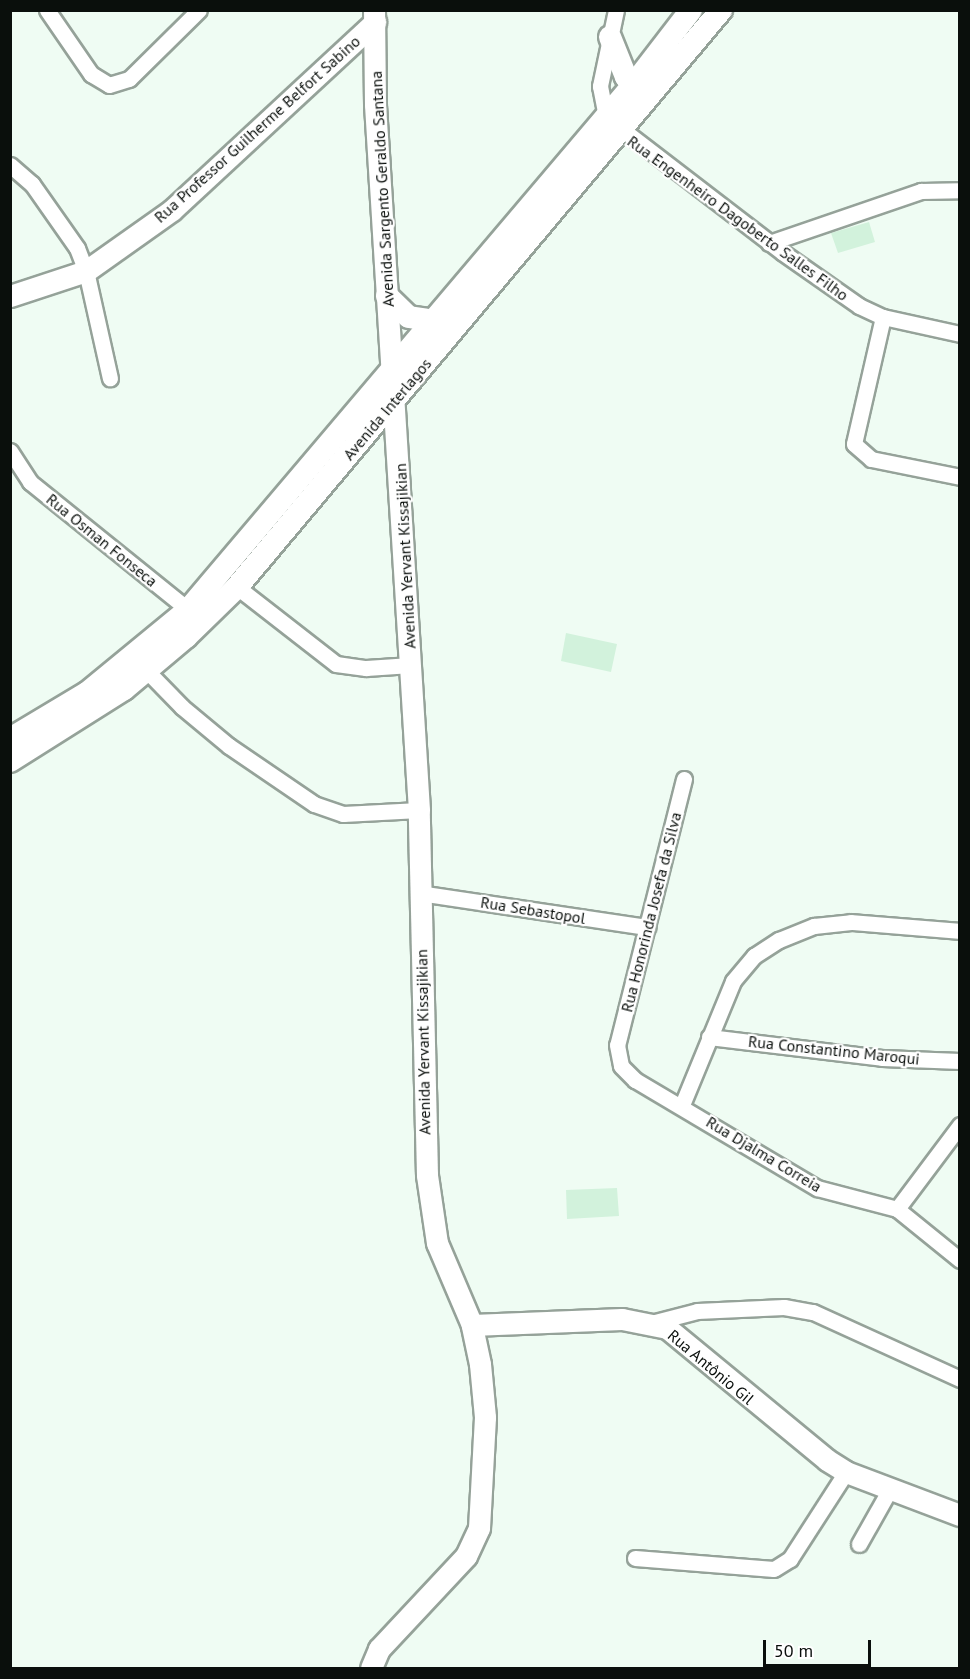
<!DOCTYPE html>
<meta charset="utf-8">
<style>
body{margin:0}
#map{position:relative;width:970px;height:1679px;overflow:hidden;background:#effcf3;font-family:"PT Sans",sans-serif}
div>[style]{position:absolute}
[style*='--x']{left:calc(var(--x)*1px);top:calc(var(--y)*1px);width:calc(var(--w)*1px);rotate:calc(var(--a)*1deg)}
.green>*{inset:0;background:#d2f2dc}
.roads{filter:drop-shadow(2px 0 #95a299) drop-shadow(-2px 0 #95a299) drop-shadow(0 2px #95a299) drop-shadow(0 -2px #95a299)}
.street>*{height:15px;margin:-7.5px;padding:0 7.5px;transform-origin:7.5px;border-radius:7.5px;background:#fff}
.secondary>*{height:21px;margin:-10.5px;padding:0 10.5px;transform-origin:10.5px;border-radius:10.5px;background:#fff}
.primary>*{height:22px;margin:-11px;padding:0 11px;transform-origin:11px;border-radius:11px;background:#fff}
span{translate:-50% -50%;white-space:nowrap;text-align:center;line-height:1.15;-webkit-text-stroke:4.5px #fff;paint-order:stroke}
.street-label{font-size:16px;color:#0a0f0c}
.frame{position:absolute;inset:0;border:12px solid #0a0f0c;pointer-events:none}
.scale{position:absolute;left:763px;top:1640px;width:108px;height:27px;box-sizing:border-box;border:3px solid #0a0f0c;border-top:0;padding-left:8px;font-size:18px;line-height:21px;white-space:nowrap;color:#0a0f0c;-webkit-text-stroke:4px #fff;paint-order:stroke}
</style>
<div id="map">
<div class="green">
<i style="clip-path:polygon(869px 222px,875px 242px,838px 253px,831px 233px)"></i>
<i style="clip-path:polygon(566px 633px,617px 644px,611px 672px,561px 661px)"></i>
<i style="clip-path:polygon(617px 1188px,619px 1216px,567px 1219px,566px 1190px)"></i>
</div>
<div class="roads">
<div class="street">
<i style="--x:47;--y:10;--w:78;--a:55.5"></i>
<i style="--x:91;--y:74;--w:21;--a:31"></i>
<i style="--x:109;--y:85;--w:21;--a:-17"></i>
<i style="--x:129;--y:79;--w:98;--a:-44.6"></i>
<i style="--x:616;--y:10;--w:78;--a:101.9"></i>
<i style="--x:600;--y:86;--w:32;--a:79"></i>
<i style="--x:606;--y:117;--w:222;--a:37.5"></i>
<i style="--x:782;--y:252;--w:94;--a:35"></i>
<i style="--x:859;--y:306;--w:26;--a:25"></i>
<i style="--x:883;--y:317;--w:79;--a:12.4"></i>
<i style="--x:10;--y:165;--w:29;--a:41"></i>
<i style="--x:32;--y:184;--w:78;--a:54.9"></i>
<i style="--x:77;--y:248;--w:25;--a:69"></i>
<i style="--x:86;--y:271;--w:110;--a:77.4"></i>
<i style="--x:769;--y:243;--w:161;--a:-18.9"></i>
<i style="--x:921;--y:191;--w:39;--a:-1"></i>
<i style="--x:883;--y:317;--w:130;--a:102.9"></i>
<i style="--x:854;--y:444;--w:23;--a:41"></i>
<i style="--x:871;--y:459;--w:91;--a:11.4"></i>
<i style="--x:10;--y:451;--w:37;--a:57"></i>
<i style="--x:30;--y:482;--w:212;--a:38.9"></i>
<i style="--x:237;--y:587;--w:125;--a:37.9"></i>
<i style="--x:336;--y:664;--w:30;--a:8"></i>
<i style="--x:366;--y:668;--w:45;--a:-3.8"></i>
<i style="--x:147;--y:671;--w:50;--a:45.8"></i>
<i style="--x:182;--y:707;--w:61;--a:39.7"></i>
<i style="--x:229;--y:746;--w:103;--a:34.3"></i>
<i style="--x:314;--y:804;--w:31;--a:19"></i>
<i style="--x:343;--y:814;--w:76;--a:-3"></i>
<i style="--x:684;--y:779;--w:274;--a:104.1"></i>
<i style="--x:617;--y:1045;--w:21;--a:79"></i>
<i style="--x:621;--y:1066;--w:20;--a:45"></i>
<i style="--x:635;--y:1080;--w:212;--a:30.7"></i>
<i style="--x:817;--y:1188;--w:83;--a:14.7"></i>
<i style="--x:897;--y:1209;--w:81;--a:39"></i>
<i style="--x:419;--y:893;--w:231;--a:8.5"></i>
<i style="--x:709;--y:1037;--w:174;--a:6.9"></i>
<i style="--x:882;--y:1058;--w:78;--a:2.2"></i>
<i style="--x:682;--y:1105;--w:134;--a:-67.6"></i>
<i style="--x:733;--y:981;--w:33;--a:-50"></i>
<i style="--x:754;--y:956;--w:30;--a:-33"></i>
<i style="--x:779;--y:940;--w:38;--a:-22"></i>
<i style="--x:814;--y:926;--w:37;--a:-6"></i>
<i style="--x:851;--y:922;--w:109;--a:4.7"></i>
<i style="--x:897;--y:1209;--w:105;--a:-53.1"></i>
<i style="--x:651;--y:1323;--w:48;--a:-14.6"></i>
<i style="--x:697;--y:1311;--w:87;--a:-2.6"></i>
<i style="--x:784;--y:1307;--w:29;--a:10"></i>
<i style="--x:813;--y:1312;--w:162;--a:24.5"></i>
<i style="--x:859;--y:1544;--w:63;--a:-60.6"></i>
<i style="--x:635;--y:1558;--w:139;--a:4.5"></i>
<i style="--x:774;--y:1569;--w:19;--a:-32"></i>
<i style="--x:790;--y:1559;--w:103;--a:-57.2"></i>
</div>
<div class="secondary">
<i style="--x:10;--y:296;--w:80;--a:-18.2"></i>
<i style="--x:86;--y:271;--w:105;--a:-35.3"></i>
<i style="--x:172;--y:210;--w:277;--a:-42.8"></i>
<i style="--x:472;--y:1325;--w:150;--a:-2.3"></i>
<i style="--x:622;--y:1319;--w:46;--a:11.3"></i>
<i style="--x:667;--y:1328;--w:207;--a:39.5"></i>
<i style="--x:827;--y:1460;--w:22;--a:32"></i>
<i style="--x:846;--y:1472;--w:122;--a:20.7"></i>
<i style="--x:371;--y:1668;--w:21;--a:-67"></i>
<i style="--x:379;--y:1649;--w:127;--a:-46.9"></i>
<i style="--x:466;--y:1556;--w:31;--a:-65"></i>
<i style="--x:479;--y:1528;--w:111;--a:-86.9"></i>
<i style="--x:485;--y:1417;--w:53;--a:-95.4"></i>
<i style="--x:480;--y:1364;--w:40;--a:-102"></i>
<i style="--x:472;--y:1325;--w:89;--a:-113.1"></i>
<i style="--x:437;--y:1243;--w:69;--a:-98.4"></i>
<i style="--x:427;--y:1175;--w:365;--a:-91.3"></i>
<i style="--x:419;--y:810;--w:707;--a:-93.57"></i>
<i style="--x:375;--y:104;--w:94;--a:-90.6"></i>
</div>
<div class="primary">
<i style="--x:610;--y:37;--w:43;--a:68.2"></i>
<i style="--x:626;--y:77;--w:24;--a:30"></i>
<i style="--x:387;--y:296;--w:30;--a:44"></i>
<i style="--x:409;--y:317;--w:25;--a:9"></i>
<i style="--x:10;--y:739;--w:90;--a:-30.9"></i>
<i style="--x:87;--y:693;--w:131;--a:-39.4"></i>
<i style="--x:188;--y:610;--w:690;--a:-49.71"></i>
<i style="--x:634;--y:84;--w:93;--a:-52.4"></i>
<i style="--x:10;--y:761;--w:135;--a:-32.3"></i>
<i style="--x:124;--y:689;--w:81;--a:-40"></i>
<i style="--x:186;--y:637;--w:71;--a:-44.4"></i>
<i style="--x:237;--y:587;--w:753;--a:-50.01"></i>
</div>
</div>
<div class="street-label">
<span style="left:257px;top:129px;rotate:-42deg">Rua Professor Guilherme Belfort Sabino</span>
<span style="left:382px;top:189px;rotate:-93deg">Avenida Sargento Geraldo Santana</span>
<span style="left:738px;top:218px;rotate:36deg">Rua Engenheiro Dagoberto Salles Filho</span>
<span style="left:387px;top:409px;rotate:-50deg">Avenida Interlagos</span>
<span style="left:102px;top:540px;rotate:39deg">Rua Osman Fonseca</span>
<span style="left:405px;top:556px;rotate:-93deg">Avenida Yervant Kissajikian</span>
<span style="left:533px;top:910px;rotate:9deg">Rua Sebastopol</span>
<span style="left:651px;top:912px;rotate:-76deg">Rua Honorinda Josefa da Silva</span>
<span style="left:423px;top:1042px;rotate:-91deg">Avenida Yervant Kissajikian</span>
<span style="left:834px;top:1050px;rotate:6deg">Rua Constantino Maroqui</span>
<span style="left:764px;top:1154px;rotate:31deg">Rua Djalma Correia</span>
<span style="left:711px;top:1367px;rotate:40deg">Rua Antônio Gil</span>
</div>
<div class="frame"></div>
<div class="scale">50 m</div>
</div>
